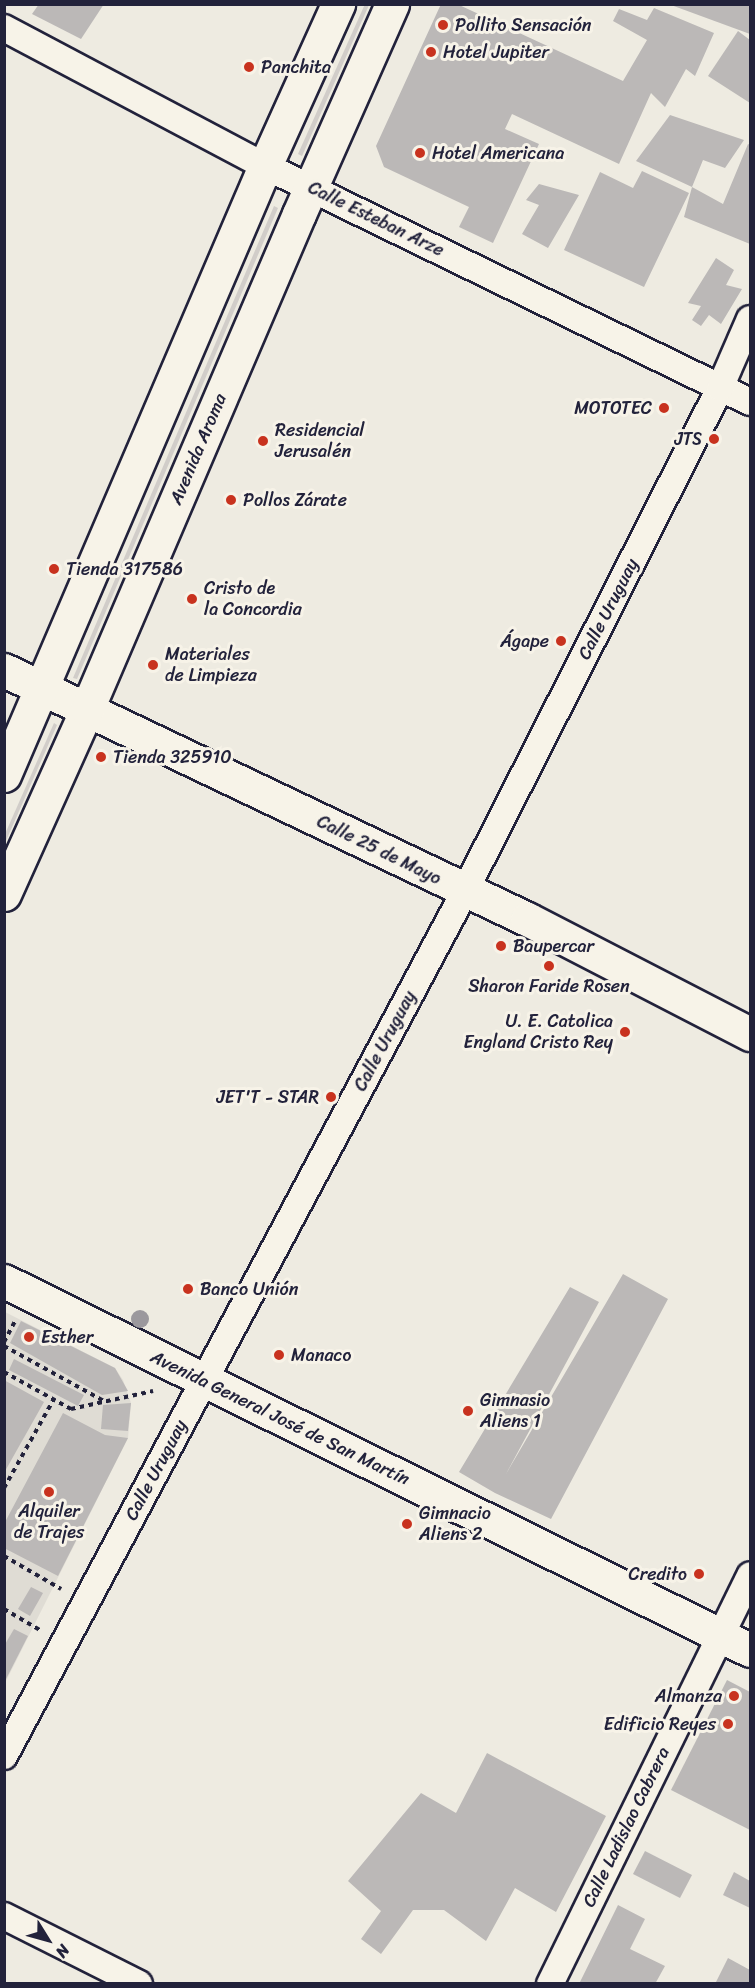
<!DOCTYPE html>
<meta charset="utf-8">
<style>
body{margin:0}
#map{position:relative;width:755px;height:1988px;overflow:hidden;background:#eeebe1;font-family:Sriracha,sans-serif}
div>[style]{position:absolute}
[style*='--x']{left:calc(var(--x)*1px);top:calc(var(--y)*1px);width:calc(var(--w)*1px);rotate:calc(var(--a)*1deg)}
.built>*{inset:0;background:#dfdcd4}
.green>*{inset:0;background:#d1cdc9}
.building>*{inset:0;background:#bbb8b7}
.path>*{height:4px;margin-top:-2px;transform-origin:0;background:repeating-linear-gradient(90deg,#22223b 0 4.5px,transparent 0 9px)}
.roads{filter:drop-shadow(2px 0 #22223b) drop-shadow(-2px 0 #22223b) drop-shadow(0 2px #22223b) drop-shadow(0 -2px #22223b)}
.street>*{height:26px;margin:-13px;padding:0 13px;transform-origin:13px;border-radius:13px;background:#f7f3e8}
.secondary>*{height:33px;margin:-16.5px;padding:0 16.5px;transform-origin:16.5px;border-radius:16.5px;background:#f7f3e8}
.primary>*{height:33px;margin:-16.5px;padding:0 16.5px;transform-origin:16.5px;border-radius:16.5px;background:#f7f3e8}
.trees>*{width:18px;height:18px;margin:-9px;border-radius:50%;background:#9b989d}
.dots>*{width:16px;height:16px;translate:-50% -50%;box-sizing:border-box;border:3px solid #f7f3e8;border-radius:50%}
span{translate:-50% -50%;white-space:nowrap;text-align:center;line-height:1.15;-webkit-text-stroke:6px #f7f3e8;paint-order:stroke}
.poi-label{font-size:18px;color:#22223b}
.left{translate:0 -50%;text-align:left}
.right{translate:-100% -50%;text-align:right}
.street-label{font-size:18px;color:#22223b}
.frame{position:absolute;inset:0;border:6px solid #22223b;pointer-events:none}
.north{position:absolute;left:18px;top:1910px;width:60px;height:60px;-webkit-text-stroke:4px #f7f3e8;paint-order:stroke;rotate:127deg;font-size:16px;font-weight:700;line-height:24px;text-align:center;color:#22223b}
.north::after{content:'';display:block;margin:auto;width:21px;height:27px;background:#22223b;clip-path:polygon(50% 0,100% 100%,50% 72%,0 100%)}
</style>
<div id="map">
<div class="built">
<i style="clip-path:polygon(5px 1312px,115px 1368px,123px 1380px,131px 1403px,128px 1438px,5px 1683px)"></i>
</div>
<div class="green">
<i style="clip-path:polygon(365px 4px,369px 5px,302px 156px,298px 154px)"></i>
<i style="clip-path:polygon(274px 206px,278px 208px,77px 679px,73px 678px)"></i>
<i style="clip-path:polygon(54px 723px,57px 725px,5px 843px,5px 834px)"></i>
</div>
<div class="building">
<i style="clip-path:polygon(39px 4px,104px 4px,81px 39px,32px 14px)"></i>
<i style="clip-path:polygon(441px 4px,457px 4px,623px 81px,647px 40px,613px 21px,619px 9px,647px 20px,654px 8px,714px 33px,695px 76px,686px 69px,665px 107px,651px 93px,619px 164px,512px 114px,505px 129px,539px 144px,493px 243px,459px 227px,469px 207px,384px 167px,376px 146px)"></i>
<i style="clip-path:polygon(672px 4px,750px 4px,750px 34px,671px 5px)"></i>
<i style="clip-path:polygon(738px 31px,750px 40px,750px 103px,708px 76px)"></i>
<i style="clip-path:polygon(670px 115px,744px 140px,725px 168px,703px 160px,692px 187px,636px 161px)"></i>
<i style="clip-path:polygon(748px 144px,750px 145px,750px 244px,684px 217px,692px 187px,723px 204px)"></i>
<i style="clip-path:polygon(642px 171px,689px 193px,644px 287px,564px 250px,600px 172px,633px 188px)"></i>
<i style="clip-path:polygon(539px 184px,579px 195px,548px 248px,522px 234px,539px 205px,526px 200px)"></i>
<i style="clip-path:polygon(716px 258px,734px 270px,726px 285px,742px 289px,721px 324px,709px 315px,701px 326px,692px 320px,701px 306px,688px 303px)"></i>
<i style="clip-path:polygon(623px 1274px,668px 1299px,551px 1519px,495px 1493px,459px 1472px,570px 1287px,599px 1302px,506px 1474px)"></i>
<i style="clip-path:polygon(21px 1321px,115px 1368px,128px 1391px,102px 1395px,10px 1343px)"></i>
<i style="clip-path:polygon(14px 1359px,84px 1395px,78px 1406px,9px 1370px)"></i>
<i style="clip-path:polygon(4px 1380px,44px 1402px,4px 1473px)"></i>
<i style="clip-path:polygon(131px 1403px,128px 1431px,101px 1429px,103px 1405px)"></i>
<i style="clip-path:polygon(63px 1413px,105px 1435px,128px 1438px,58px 1576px,4px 1548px,4px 1524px)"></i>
<i style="clip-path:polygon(31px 1587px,43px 1593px,30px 1616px,18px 1609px)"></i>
<i style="clip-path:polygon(14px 1629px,28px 1636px,4px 1683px,4px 1646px)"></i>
<i style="clip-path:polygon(727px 1680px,750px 1692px,750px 1830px,671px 1790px)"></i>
<i style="clip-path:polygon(487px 1753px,606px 1816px,556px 1912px,515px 1888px,486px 1941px,444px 1910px,413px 1910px,381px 1954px,361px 1939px,381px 1911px,348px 1881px,421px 1793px,456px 1813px)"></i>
<i style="clip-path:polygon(645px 1851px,692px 1875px,680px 1898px,633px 1874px)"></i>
<i style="clip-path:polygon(734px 1872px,750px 1881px,750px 1908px,723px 1895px)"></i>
<i style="clip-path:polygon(618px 1905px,645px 1919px,630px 1949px,665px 1966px,655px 1984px,579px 1984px)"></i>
<i style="clip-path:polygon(728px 1958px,750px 1970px,750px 1984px,715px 1984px)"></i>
</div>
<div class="path">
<i style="--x:4;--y:1342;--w:24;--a:-62"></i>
<i style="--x:4;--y:1346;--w:114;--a:28.8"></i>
<i style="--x:4;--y:1372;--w:77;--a:28.9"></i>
<i style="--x:71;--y:1409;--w:84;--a:-12.4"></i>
<i style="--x:4;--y:1488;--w:102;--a:-60.7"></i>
<i style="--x:4;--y:1556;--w:66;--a:30.1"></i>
<i style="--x:4;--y:1609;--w:42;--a:30.3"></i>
</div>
<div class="roads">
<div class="street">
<i style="--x:4;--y:28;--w:295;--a:27.9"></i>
<i style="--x:265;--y:166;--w:539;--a:25.95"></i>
<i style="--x:4;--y:1756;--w:980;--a:-61.94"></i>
<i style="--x:465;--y:891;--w:564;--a:-63.12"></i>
<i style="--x:720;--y:388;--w:75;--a:-66.5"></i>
<i style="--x:4;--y:1916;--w:151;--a:26.7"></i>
<i style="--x:550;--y:1984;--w:455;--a:-63.9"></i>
</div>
<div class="secondary">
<i style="--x:4;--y:670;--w:579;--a:25.46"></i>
<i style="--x:527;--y:919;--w:251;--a:27.3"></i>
<i style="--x:4;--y:1281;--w:832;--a:26.32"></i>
</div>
<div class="primary">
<i style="--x:4;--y:775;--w:663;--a:-66.8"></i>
<i style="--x:265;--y:166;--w:178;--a:-65.7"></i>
<i style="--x:4;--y:894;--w:203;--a:-65.8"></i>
<i style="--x:87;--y:709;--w:538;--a:-66.82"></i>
<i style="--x:299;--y:214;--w:230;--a:-66.1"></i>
</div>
</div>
<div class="trees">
<i style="left:140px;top:1319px"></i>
</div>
<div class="dots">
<i style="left:443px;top:25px;background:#c8321e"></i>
<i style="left:431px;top:52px;background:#c8321e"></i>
<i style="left:249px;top:67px;background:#c8321e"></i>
<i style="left:420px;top:153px;background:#c8321e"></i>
<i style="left:664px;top:408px;background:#c8321e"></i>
<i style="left:714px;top:439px;background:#c8321e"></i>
<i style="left:263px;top:441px;background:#c8321e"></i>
<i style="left:231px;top:500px;background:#c8321e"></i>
<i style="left:54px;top:569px;background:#c8321e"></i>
<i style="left:192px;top:599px;background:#c8321e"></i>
<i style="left:561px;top:641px;background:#c8321e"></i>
<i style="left:153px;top:665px;background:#c8321e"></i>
<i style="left:101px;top:757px;background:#c8321e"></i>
<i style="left:501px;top:946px;background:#c8321e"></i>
<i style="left:549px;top:966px;background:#c8321e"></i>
<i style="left:625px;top:1032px;background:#c8321e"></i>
<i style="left:331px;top:1097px;background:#c8321e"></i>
<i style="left:188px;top:1289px;background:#c8321e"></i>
<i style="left:29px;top:1337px;background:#c8321e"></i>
<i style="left:279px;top:1355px;background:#c8321e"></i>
<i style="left:468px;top:1411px;background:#c8321e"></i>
<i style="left:49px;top:1492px;background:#c8321e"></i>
<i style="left:407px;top:1524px;background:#c8321e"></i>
<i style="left:699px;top:1574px;background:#c8321e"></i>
<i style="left:734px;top:1696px;background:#c8321e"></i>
<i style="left:728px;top:1724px;background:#c8321e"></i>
</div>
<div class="poi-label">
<span class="left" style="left:455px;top:25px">Pollito Sensación</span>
<span class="left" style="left:443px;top:52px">Hotel Jupiter</span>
<span class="left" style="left:261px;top:67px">Panchita</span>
<span class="left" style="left:432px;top:153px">Hotel Americana</span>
<span class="right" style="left:652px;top:408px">MOTOTEC</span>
<span class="left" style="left:275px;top:441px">Residencial<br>Jerusalén</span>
<span class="right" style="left:702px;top:439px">JTS</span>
<span class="left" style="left:243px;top:500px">Pollos Zárate</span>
<span class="left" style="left:66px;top:569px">Tienda 317586</span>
<span class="left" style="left:204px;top:599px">Cristo de<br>la Concordia</span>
<span class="right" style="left:549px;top:641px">Ágape</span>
<span class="left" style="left:165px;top:665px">Materiales<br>de Limpieza</span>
<span class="left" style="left:113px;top:757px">Tienda 325910</span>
<span class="left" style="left:513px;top:946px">Baupercar</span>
<span style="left:549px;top:986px">Sharon Faride Rosen</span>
<span class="right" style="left:613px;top:1032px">U. E. Catolica<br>England Cristo Rey</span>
<span class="right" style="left:319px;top:1097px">JET'T - STAR</span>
<span class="left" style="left:200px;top:1289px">Banco Unión</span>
<span class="left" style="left:41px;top:1337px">Esther</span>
<span class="left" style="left:291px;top:1355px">Manaco</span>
<span class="left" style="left:480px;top:1411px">Gimnasio<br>Aliens 1</span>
<span style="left:49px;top:1522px">Alquiler<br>de Trajes</span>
<span class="left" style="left:419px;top:1524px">Gimnacio<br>Aliens 2</span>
<span class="right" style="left:687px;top:1574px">Credito</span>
<span class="right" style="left:722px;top:1696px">Almanza</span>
<span class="right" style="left:716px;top:1724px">Edificio Reyes</span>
</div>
<div class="street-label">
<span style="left:376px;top:219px;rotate:26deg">Calle Esteban Arze</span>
<span style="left:198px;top:449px;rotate:-67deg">Avenida Aroma</span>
<span style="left:608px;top:609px;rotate:-63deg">Calle Uruguay</span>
<span style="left:379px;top:850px;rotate:26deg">Calle 25 de Mayo</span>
<span style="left:385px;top:1041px;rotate:-62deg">Calle Uruguay</span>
<span style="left:280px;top:1418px;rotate:26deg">Avenida General José de San Martín</span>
<span style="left:156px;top:1470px;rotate:-62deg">Calle Uruguay</span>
<span style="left:626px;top:1827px;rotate:-64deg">Calle Ladislao Cabrera</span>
</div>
<div class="frame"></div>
<div class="north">N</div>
</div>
